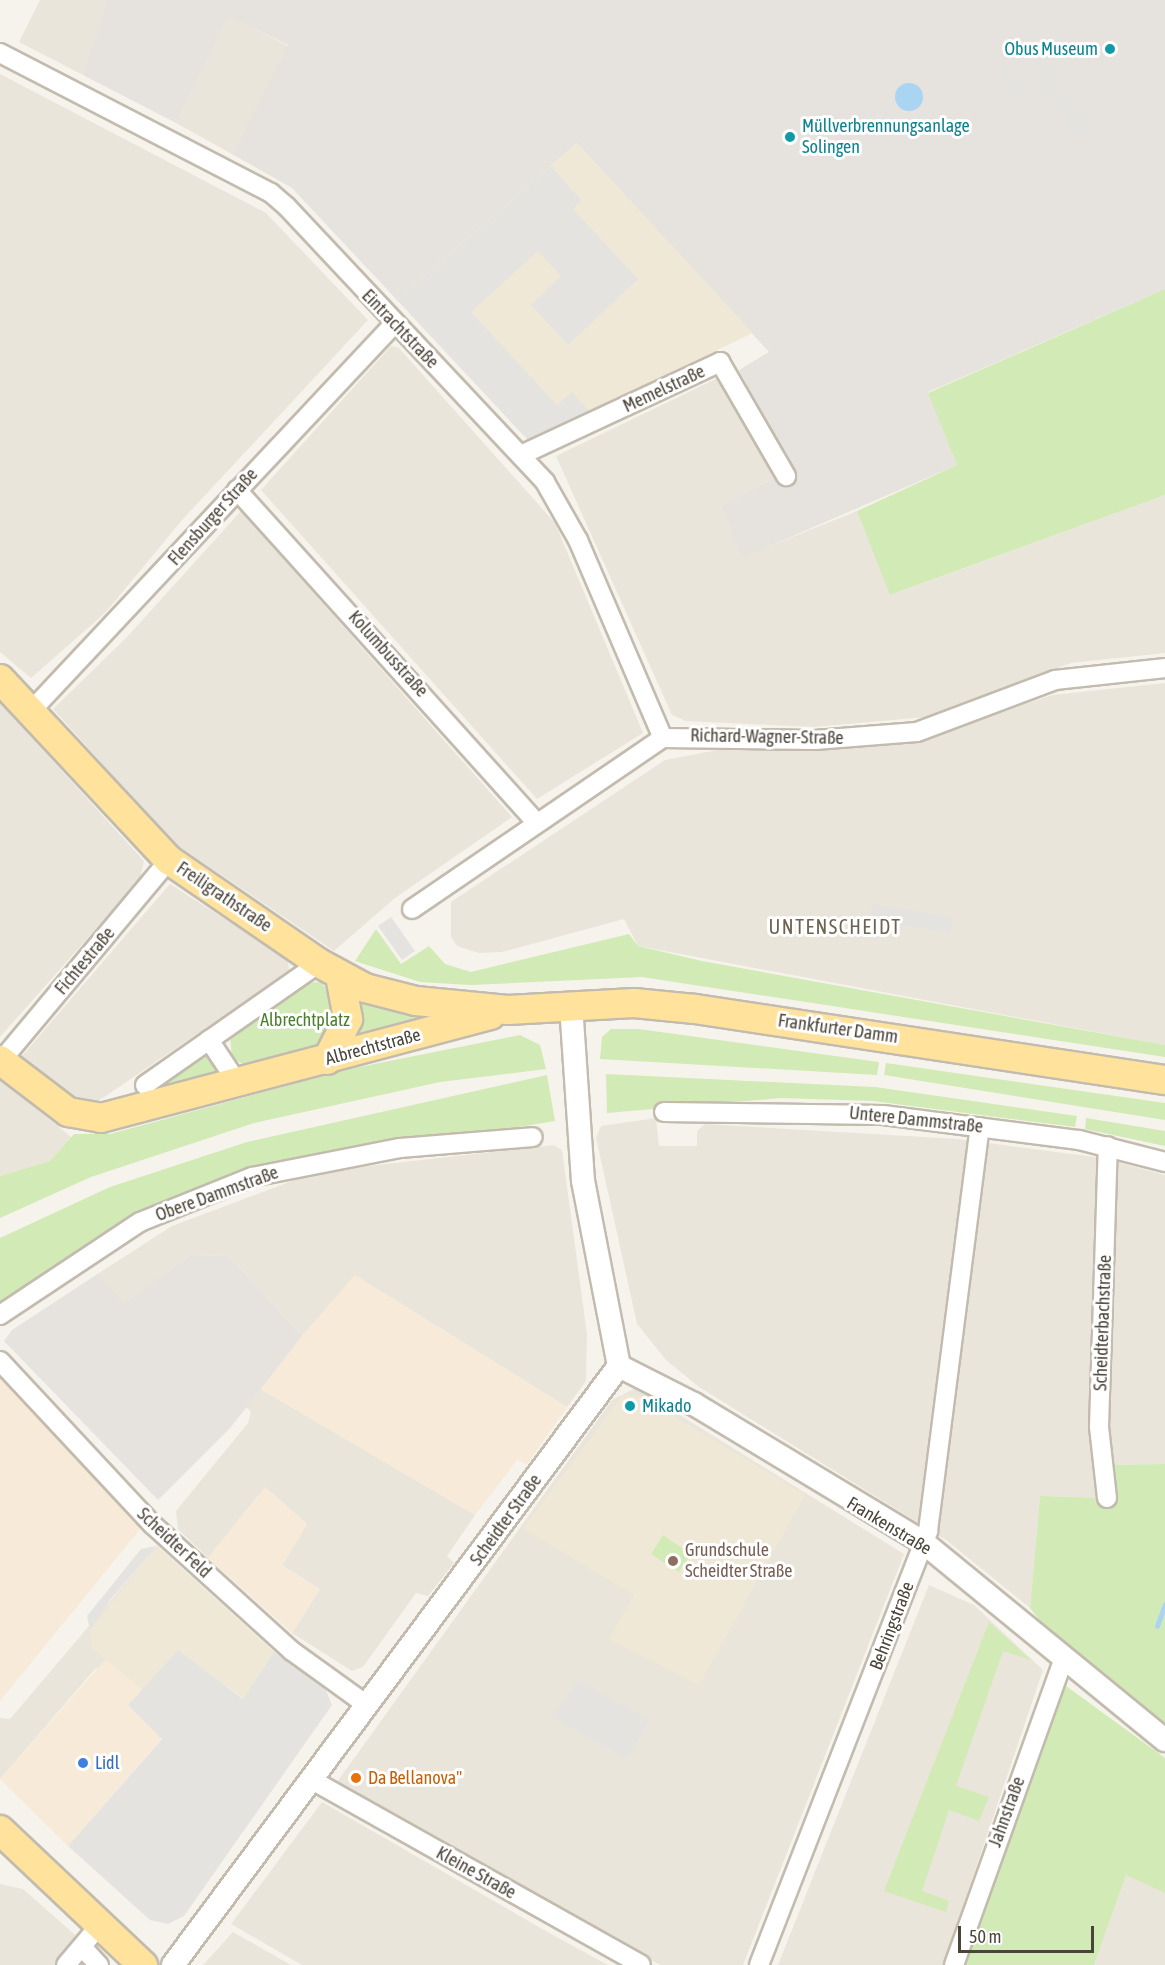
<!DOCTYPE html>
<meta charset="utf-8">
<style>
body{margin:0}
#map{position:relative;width:1165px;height:1965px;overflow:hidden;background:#f6f3ec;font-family:"Asap Condensed",sans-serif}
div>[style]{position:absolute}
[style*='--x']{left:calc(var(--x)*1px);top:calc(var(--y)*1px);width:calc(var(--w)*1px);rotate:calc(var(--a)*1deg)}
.residential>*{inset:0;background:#eae5da}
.commercial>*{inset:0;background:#f7ead8}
.industrial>*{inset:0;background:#e6e2dd}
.education>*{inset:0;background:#efe8d6}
.green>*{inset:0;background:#d2eab5}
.parking>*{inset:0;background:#e5e3e0}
.water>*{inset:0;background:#a9d4f2}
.round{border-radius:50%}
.stream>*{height:5px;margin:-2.5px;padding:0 2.5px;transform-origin:2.5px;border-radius:2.5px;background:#a9d4f2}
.roads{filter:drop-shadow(2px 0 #c2bbae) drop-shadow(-2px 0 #c2bbae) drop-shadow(0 2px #c2bbae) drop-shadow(0 -2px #c2bbae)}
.minor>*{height:18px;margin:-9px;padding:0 9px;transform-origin:9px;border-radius:9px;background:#fff}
.tertiary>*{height:22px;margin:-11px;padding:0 11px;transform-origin:11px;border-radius:11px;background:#fff}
.primary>*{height:28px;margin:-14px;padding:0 14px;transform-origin:14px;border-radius:14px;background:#ffe39c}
.dots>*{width:16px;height:16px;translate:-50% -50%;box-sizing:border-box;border:3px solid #fff;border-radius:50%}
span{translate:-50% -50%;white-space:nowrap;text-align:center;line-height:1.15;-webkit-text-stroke:6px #fff;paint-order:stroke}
.culture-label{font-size:18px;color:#0d838f}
.right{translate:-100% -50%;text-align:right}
.left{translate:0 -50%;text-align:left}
.street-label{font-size:18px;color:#4b4439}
.park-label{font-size:18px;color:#4a7f2a}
.education-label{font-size:18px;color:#785e54}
.shop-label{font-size:18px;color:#366cbe}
.food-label{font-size:18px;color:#c56008}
.neighbourhood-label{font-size:20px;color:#6e6250;letter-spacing:1.5px}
.scale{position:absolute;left:958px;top:1926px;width:136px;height:27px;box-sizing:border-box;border:3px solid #4b4439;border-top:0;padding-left:8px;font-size:18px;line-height:21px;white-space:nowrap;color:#4b4439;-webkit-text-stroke:4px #fff;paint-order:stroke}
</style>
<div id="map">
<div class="residential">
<i style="clip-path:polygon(40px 0,107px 0,83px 75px,19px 42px)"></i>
<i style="clip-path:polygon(229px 15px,288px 46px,232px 154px,176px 123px)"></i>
<i style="clip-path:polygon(0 74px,266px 213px,368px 320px,183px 519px,105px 613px,31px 678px,0 652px)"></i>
<i style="clip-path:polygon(391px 346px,398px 347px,555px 523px,643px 733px,537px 799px,261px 490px)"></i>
<i style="clip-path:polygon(722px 376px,778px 476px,721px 506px,742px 557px,857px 511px,891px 595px,1165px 495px,1165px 653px,1071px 663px,926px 717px,813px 727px,686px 721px,672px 715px,556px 456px)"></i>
<i style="clip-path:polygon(241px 511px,512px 817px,395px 898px,334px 951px,174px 843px,53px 709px,127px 637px)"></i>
<i style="clip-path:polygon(1165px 683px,1165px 1045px,638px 946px,624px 919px,502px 952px,479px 953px,457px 946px,451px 937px,451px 902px,665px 760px,723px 749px,818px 750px,918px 741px,1052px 695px)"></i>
<i style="clip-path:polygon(0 703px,144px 861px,140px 879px,0 1037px)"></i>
<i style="clip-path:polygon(170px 884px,288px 959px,289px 971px,97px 1102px,72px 1100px,22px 1056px)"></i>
<i style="clip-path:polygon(0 1078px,71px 1137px,50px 1161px,0 1176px)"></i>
<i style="clip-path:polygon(656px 1118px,659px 1146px,697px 1146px,697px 1131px,705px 1124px,958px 1139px,1102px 1158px,1165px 1175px,1165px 1464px,1113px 1465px,1107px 1498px,1040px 1496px,1030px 1608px,946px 1540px,699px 1387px,666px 1360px,637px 1324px,596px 1138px,601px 1126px)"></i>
<i style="clip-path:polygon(554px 1145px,562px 1150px,587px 1334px,586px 1381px,567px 1407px,356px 1276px,302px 1336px,229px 1256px,191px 1255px,124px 1305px,99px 1273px,172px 1226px,316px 1172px)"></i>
<i style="clip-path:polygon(257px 1387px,475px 1515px,447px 1556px,454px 1563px,428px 1596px,416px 1593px,363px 1667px,352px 1671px,292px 1633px,320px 1589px,282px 1565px,307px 1524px,265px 1487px,208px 1558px,178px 1529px,176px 1511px,248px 1423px,251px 1412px,245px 1406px)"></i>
<i style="clip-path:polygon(636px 1388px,904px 1554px,743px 1965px,660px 1965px,337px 1782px,612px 1400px)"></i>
<i style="clip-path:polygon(157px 1546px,274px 1652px,144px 1691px,96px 1668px,0 1779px,0 1718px,10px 1719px)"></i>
<i style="clip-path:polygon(929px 1585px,974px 1605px,1043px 1670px,943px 1965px,778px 1965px)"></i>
<i style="clip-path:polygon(322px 1802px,551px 1934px,608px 1965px,302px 1965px,231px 1924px)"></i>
<i style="clip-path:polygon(1126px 1874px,1165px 1893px,1165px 1965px,1094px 1965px)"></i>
<i style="clip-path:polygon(0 1884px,23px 1889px,109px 1965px,0 1965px)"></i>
<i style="clip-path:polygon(233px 1932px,291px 1965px,203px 1965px)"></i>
</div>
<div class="commercial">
<i style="clip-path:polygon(355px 1275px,567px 1407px,527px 1464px,517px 1460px,475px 1515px,257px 1387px)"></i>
<i style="clip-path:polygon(0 1375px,141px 1528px,0 1701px)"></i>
<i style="clip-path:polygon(265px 1487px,307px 1524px,282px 1565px,320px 1589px,292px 1633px,208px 1558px)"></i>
<i style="clip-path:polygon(106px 1659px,142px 1689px,128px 1705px,162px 1738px,68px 1846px,0 1779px)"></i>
</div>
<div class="industrial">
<i style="clip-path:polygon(107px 0,1165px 0,1165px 289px,928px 392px,957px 465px,742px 558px,721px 506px,778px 476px,781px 449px,739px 370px,769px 352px,577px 143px,397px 300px,292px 188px,232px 154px,288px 45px,229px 16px,176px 123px,83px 75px)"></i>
<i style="clip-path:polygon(191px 1255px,229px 1256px,302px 1336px,231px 1427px,158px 1500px,4px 1341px,12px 1330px,99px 1273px,124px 1304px)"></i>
</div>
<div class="education">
<i style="clip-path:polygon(577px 143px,753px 333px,528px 440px,397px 300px)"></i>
<i style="clip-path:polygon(623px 1395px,640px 1396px,805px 1495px,699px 1685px,609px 1639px,634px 1595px,523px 1528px)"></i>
<i style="clip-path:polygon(157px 1546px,274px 1652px,244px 1699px,178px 1651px,144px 1691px,92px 1648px,90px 1630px)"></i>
</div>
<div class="green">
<i style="clip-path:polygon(1165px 289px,1165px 495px,890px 595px,857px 511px,957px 465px,928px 393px)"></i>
<i style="clip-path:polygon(376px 929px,401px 964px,429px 946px,445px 964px,471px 972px,629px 934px,638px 946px,702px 961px,1165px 1045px,1165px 1057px,642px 977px,470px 985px,420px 982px,355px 961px)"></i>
<i style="clip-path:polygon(321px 982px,339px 1006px,321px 1046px,248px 1067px,232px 1058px,230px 1036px,307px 983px)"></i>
<i style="clip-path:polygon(355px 998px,441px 1014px,355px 1039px)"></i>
<i style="clip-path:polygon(611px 1029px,639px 1029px,879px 1062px,877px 1075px,600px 1059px,602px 1037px)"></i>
<i style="clip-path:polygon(520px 1035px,540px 1045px,546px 1069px,440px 1082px,254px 1123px,91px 1177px,0 1218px,0 1176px,50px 1161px,74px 1134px,110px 1134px,349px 1069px)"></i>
<i style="clip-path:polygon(208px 1053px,220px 1073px,145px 1095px)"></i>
<i style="clip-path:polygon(886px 1063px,1165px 1103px,1165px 1120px,884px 1075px)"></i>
<i style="clip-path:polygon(606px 1074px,875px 1087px,1077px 1116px,1075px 1127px,873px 1101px,781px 1098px,607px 1113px)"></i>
<i style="clip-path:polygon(547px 1075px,555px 1121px,249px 1171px,185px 1193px,95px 1238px,0 1303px,0 1238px,110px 1187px,247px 1142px)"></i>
<i style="clip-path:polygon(1086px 1118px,1165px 1131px,1165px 1146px,1085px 1129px)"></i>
<i style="clip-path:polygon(1165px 1464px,1165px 1723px,1071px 1660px,1030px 1608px,1040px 1496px,1107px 1498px,1112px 1465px)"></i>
<i style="clip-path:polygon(663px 1535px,691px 1554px,679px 1572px,651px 1554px)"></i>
<i style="clip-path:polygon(989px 1622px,1031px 1660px,1003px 1651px,956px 1786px,989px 1797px,979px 1821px,949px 1810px,922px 1891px,949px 1901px,946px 1912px,884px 1891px)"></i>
<i style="clip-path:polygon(1062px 1683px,1165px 1758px,1165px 1893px,1126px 1875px,1094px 1965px,966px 1965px)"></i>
</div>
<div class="parking">
<i style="clip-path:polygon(1034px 44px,1092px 131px,1076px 140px,1020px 52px)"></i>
<i style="clip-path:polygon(1010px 60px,1034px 102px,1020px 110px,996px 68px)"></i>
<i style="clip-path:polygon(551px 166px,581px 200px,573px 209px,638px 279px,568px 345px,531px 305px,561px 276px,538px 251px,471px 312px,557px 405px,572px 392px,589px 411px,528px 440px,397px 300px)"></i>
<i style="clip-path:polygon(872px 904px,953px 917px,951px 933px,869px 920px)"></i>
<i style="clip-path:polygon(391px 917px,415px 951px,402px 960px,378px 926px)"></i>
<i style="clip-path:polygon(157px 1546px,110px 1600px,90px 1630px,87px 1616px,141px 1549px)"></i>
<i style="clip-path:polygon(178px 1650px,243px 1699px,274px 1652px,325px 1688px,332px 1705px,184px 1916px,168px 1924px,150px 1920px,68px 1846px,162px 1739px,128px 1705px)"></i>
<i style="clip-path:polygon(578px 1680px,650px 1720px,626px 1759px,552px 1717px)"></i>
</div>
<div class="water">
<i class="round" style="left:895px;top:83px;width:28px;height:28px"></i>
</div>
<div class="stream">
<i style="--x:1157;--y:1626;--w:23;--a:-70"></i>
</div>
<div class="roads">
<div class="minor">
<i style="--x:0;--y:53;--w:305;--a:27.3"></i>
<i style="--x:271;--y:193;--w:21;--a:41"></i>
<i style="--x:287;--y:207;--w:377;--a:46.8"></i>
<i style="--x:545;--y:482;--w:67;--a:60.4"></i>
<i style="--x:578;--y:540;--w:215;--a:66.8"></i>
<i style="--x:521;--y:455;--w:220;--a:-25"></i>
<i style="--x:720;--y:362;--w:132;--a:59.9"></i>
<i style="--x:237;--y:490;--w:445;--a:48"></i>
<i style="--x:31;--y:711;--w:532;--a:-46.83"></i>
<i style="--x:412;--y:909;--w:304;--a:-34.3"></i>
<i style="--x:663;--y:738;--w:152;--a:0.8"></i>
<i style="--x:815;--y:740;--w:102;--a:-4.5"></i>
<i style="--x:917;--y:732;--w:147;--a:-20.6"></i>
<i style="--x:1055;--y:680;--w:111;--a:-6.2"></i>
<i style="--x:209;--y:1040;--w:54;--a:56.3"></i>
<i style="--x:1;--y:1061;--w:262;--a:-50.1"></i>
<i style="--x:145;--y:1085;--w:213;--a:-35"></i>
<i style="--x:664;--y:1112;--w:219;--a:0.8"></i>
<i style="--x:883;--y:1115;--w:198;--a:7.3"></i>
<i style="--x:1079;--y:1140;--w:89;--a:14.3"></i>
<i style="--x:0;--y:1315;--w:168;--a:-33.6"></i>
<i style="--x:140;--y:1222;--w:121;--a:-21.9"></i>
<i style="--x:252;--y:1177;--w:151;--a:-11.1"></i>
<i style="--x:400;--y:1148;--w:133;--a:-4.7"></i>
<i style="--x:0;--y:1361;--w:224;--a:47"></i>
<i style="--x:153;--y:1525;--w:188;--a:42.2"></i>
<i style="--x:292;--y:1651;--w:92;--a:35.8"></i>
<i style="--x:1107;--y:1498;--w:71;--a:-96.4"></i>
<i style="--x:1099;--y:1427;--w:281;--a:-88.2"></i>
<i style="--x:312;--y:1780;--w:377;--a:29.3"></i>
<i style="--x:82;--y:1947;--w:25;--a:47"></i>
<i style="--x:66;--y:1965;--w:51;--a:-49.8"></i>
<i style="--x:759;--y:1965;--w:466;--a:-68.7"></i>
<i style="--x:928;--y:1531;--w:407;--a:-82.7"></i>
<i style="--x:954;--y:1965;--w:323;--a:-70.3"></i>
</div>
<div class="tertiary">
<i style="--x:619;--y:1366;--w:84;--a:26.9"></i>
<i style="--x:694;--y:1404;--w:269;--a:31.1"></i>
<i style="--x:924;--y:1543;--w:311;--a:39.3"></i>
<i style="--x:173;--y:1965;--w:747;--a:-53.33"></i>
<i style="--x:619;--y:1366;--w:188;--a:-101"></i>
<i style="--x:583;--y:1181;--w:175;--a:-93.9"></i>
</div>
<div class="primary">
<i style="--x:0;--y:679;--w:248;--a:47"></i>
<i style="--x:169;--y:860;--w:182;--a:34.5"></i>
<i style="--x:319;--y:963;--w:52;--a:28.5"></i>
<i style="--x:365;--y:988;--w:53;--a:14.3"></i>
<i style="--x:416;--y:1001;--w:92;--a:5.6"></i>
<i style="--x:508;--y:1010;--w:126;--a:-3.2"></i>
<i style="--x:634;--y:1003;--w:61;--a:5.6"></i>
<i style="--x:695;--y:1009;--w:475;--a:8.6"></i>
<i style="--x:0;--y:1060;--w:86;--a:37.4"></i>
<i style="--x:68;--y:1112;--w:34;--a:10"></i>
<i style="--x:101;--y:1118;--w:403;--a:-14.8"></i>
<i style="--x:327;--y:1060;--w:46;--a:-62.9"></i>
<i style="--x:348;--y:1019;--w:44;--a:-100.5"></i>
<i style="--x:0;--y:1830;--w:197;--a:43.4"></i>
</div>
</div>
<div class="dots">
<i style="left:1110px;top:49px;background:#0f9aa8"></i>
<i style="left:790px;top:137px;background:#0f9aa8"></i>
<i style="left:630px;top:1406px;background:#0f9aa8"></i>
<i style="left:673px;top:1561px;background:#8d6e63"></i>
<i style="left:83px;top:1763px;background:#3f7fe0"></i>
<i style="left:356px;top:1778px;background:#e8710a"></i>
</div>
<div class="culture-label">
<span class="right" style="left:1098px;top:49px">Obus Museum</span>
<span class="left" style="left:802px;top:137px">Müllverbrennungsanlage<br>Solingen</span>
<span class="left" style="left:642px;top:1406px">Mikado</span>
</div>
<div class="street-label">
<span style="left:400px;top:329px;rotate:46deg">Eintrachtstraße</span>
<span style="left:664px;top:389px;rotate:-25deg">Memelstraße</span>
<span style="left:213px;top:517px;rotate:-48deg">Flensburger Straße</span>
<span style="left:388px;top:654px;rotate:48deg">Kolumbusstraße</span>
<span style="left:767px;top:737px;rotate:1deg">Richard-Wagner-Straße</span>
<span style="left:224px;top:897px;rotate:34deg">Freiligrathstraße</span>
<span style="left:85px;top:961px;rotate:-50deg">Fichtestraße</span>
<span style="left:838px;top:1029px;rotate:8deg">Frankfurter Damm</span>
<span style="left:373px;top:1047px;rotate:-15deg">Albrechtstraße</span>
<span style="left:916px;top:1120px;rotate:6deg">Untere Dammstraße</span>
<span style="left:217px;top:1194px;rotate:-20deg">Obere Dammstraße</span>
<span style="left:1103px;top:1323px;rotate:-88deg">Scheidterbachstraße</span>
<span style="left:506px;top:1520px;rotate:-54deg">Scheidter Straße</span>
<span style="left:889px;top:1526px;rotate:31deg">Frankenstraße</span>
<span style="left:174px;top:1543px;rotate:43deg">Scheidter Feld</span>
<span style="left:892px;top:1626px;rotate:-69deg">Behringstraße</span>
<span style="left:1007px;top:1812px;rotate:-70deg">Jahnstraße</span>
<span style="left:476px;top:1873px;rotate:29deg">Kleine Straße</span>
</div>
<div class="park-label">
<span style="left:305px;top:1020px">Albrechtplatz</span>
</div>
<div class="education-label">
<span class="left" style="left:685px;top:1561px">Grundschule<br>Scheidter Straße</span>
</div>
<div class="shop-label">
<span class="left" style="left:95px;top:1763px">Lidl</span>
</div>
<div class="food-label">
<span class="left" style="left:368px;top:1778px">Da Bellanova"</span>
</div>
<div class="neighbourhood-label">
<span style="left:835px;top:926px">UNTENSCHEIDT</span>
</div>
<div class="scale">50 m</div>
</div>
